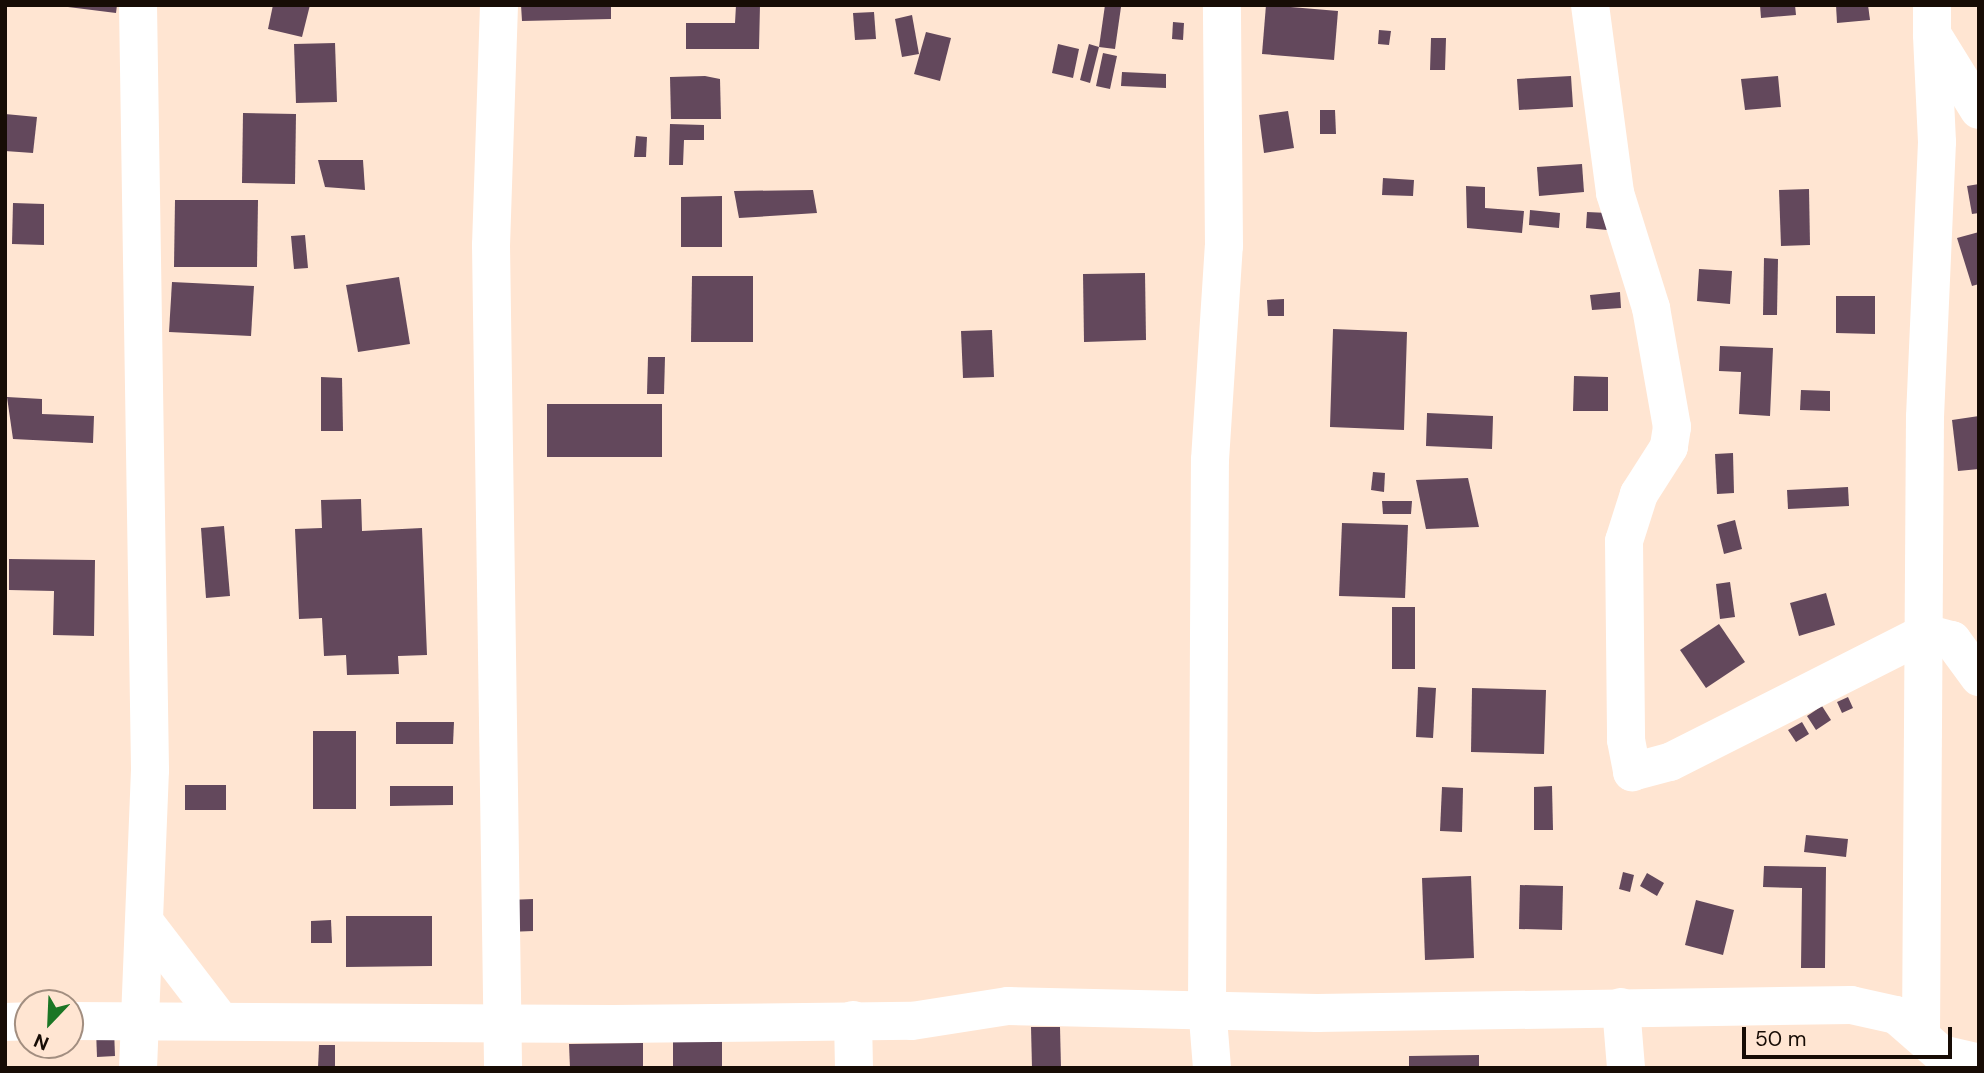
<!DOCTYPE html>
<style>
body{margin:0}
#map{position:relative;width:1984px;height:1073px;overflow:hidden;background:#ffe5d2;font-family:"DM Sans",sans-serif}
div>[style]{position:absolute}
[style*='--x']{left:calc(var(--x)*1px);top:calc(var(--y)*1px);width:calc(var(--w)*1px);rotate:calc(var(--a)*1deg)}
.building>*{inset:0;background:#63485c}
.minor>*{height:38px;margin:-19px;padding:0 19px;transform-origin:19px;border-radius:19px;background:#fff}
span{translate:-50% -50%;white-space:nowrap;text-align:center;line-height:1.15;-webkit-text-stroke:7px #ffe5d2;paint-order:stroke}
.frame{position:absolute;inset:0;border:7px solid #170c05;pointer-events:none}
.north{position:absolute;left:14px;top:989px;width:70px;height:70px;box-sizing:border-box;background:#ffe5d2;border:2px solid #a28e80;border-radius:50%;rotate:203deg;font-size:19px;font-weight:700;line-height:28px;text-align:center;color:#170c05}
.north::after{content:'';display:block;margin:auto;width:24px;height:32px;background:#1b7625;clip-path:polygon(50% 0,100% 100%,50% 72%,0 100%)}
.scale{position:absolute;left:1742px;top:1027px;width:210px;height:32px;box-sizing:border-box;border:4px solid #170c05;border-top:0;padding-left:9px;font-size:21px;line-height:24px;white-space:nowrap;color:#170c05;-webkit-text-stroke:5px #ffe5d2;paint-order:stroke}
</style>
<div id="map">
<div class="building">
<i style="clip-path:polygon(52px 5px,117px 5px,116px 13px)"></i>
<i style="clip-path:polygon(273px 5px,310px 5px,302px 37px,268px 29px)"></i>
<i style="clip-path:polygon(521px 5px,611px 5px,611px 19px,522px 21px)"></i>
<i style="clip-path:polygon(736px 5px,760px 5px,759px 49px,686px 49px,686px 23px,735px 23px)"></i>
<i style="clip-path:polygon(1105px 5px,1121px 7px,1115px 49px,1099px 47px)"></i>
<i style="clip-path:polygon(1266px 5px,1338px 11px,1334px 60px,1262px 54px)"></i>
<i style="clip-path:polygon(1760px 5px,1795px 5px,1796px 15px,1761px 18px)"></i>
<i style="clip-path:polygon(1836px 5px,1868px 5px,1870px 20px,1837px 23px)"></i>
<i style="clip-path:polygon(874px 12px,876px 39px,855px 40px,853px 13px)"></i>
<i style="clip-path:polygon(912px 15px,919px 54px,902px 57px,895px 19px)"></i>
<i style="clip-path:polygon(1173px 22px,1184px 23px,1183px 40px,1172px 39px)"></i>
<i style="clip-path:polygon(1379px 30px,1391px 31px,1389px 45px,1378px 44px)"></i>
<i style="clip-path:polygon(926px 32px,951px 38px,940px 81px,914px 74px)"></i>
<i style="clip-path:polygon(1431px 38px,1446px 38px,1445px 70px,1430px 70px)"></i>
<i style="clip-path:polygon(335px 43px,337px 102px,296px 103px,294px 44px)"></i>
<i style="clip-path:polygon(1058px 44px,1079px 49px,1073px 78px,1052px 73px)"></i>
<i style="clip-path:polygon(1089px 44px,1099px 47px,1090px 83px,1080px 80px)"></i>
<i style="clip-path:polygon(1103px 53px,1117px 56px,1110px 89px,1096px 86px)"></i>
<i style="clip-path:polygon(1122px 72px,1166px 74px,1166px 88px,1121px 86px)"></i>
<i style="clip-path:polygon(705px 76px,720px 79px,721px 119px,671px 119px,670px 77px)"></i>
<i style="clip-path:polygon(1571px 76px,1573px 107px,1519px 110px,1517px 79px)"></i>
<i style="clip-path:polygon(1778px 76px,1781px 107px,1745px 110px,1741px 79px)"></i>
<i style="clip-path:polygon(1320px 110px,1335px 110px,1336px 134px,1320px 134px)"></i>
<i style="clip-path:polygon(1288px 111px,1294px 148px,1264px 153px,1259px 115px)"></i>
<i style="clip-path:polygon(243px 113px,296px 114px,295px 184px,242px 183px)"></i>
<i style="clip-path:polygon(5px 114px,37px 117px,33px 153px,5px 151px)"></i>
<i style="clip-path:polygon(670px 124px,704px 125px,704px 140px,684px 140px,683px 165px,669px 165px)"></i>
<i style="clip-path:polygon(636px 136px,647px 137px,646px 157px,634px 157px)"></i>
<i style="clip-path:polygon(318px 160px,363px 160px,365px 190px,325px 187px)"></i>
<i style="clip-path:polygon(1582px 164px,1584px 192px,1539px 196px,1537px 167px)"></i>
<i style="clip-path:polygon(1383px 178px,1414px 180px,1413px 196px,1382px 195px)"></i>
<i style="clip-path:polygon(1979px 184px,1979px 213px,1972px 214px,1967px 186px)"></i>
<i style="clip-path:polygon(1466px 186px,1485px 187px,1485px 208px,1524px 211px,1522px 233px,1467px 228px)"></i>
<i style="clip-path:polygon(1809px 189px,1810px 245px,1781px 246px,1779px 190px)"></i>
<i style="clip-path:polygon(813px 190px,817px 213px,739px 218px,734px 191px)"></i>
<i style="clip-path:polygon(722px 196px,722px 247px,681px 247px,681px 197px)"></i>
<i style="clip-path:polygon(175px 200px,258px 200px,257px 267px,174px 267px)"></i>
<i style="clip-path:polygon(13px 203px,44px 204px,44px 245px,12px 244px)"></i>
<i style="clip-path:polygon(1530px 210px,1560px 213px,1559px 228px,1529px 225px)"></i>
<i style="clip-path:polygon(1587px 212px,1608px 213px,1607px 230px,1586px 228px)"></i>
<i style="clip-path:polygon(1979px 232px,1979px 284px,1972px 286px,1957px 238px)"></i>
<i style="clip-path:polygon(305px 235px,308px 268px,294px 269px,291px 236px)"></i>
<i style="clip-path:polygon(1764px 258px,1778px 259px,1777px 315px,1763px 315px)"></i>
<i style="clip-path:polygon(1699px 269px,1732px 271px,1730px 304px,1697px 301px)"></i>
<i style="clip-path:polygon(1145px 273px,1146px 340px,1084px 342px,1083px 274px)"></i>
<i style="clip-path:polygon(692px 276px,753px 276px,753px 342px,691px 342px)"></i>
<i style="clip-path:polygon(399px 277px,410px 344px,358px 352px,346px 285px)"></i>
<i style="clip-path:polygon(172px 282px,254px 286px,251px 336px,169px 332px)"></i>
<i style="clip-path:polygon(1620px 292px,1621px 308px,1592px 310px,1590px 295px)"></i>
<i style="clip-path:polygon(1836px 296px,1875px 296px,1875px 334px,1836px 333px)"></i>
<i style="clip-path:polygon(1284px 299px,1284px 316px,1268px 316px,1267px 300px)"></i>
<i style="clip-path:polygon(1333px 329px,1407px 332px,1404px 430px,1330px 427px)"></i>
<i style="clip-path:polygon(992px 330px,994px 377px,963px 378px,961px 331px)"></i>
<i style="clip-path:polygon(1720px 346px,1773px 348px,1770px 416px,1739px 414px,1741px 372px,1719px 371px)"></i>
<i style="clip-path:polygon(648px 357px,665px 357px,664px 394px,647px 394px)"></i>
<i style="clip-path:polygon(1574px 376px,1608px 377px,1608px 411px,1573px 411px)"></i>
<i style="clip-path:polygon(321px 377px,342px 378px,343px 431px,321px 431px)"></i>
<i style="clip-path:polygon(1801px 390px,1830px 391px,1830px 411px,1800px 410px)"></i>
<i style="clip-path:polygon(7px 397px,42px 399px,42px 414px,94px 416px,93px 443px,13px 439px)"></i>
<i style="clip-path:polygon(547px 404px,662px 404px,662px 457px,547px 457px)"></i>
<i style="clip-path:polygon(1427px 413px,1493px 416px,1492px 449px,1426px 446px)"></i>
<i style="clip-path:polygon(1979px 416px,1979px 469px,1958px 471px,1952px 420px)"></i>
<i style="clip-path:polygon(1733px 453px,1734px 493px,1717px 494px,1715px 454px)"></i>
<i style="clip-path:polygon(1373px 472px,1385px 473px,1384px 492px,1371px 490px)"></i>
<i style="clip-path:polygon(1468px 478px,1479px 527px,1426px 529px,1416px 480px)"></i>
<i style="clip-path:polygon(1848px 487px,1849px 506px,1788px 509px,1787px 490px)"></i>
<i style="clip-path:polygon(361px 499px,362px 531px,422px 528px,427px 655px,398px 656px,399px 674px,347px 675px,346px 655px,324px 656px,322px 618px,299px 619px,295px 529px,322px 528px,321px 500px)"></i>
<i style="clip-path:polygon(1382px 501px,1412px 501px,1411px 514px,1383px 514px)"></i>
<i style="clip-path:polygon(1735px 520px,1742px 549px,1724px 554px,1717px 525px)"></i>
<i style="clip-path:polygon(1342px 523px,1408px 525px,1405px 598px,1339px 596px)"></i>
<i style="clip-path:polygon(224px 526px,230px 596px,206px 598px,201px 528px)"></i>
<i style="clip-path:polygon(9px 559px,95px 560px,94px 636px,53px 635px,54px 591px,9px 590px)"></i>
<i style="clip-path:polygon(1730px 582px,1735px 617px,1720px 619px,1716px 584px)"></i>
<i style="clip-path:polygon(1826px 593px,1835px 625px,1799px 636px,1790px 603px)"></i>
<i style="clip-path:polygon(1392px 607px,1415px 607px,1415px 669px,1392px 669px)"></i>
<i style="clip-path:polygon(1719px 624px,1745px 662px,1706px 688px,1680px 650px)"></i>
<i style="clip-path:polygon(1418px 687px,1436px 688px,1433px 738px,1416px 737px)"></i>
<i style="clip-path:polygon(1472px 688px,1546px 690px,1544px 754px,1471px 752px)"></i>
<i style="clip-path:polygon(1848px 697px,1853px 708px,1842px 713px,1837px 702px)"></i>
<i style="clip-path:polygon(1822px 706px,1831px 720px,1816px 730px,1807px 716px)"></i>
<i style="clip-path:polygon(396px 722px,454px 722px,453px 744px,396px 744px)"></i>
<i style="clip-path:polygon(1802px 722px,1809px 734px,1796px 742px,1788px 730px)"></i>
<i style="clip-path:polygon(313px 731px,356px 731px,356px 809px,313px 809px)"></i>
<i style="clip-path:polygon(185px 785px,226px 785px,226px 810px,185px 810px)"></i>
<i style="clip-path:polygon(390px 786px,453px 786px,453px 805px,390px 806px)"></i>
<i style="clip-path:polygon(1552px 786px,1553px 830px,1534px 830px,1534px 787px)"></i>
<i style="clip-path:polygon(1442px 787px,1463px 788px,1462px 832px,1440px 831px)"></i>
<i style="clip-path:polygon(1806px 835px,1848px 839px,1846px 857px,1804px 852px)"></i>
<i style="clip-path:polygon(1764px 866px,1826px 867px,1825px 968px,1801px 968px,1802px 888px,1763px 887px)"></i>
<i style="clip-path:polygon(1623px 872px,1634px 875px,1630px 892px,1619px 889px)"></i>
<i style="clip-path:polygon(1647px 873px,1664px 883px,1657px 896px,1640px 886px)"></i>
<i style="clip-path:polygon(1471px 876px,1474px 958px,1425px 960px,1422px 878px)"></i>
<i style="clip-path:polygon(1520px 885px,1563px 886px,1562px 930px,1519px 929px)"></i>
<i style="clip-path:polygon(533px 899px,533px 931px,508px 932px,508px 900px)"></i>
<i style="clip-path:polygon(1696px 900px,1734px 910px,1723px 955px,1685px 945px)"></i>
<i style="clip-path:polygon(346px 916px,432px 916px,432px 966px,346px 967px)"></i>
<i style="clip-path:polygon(331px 920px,332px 943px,311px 943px,311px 921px)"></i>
<i style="clip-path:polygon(1031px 1027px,1060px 1027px,1061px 1068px,1032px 1068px)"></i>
<i style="clip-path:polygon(114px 1029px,115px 1056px,97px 1057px,96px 1030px)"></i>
<i style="clip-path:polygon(673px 1030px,722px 1030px,722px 1068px,673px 1068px)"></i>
<i style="clip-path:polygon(643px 1043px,643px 1068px,570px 1068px,569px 1044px)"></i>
<i style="clip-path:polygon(319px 1045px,335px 1045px,335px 1068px,318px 1068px)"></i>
<i style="clip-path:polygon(1479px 1055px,1479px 1068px,1409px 1068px,1409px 1056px)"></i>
</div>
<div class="minor">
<i style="--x:138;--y:5;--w:765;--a:89.1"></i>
<i style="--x:150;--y:770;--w:298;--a:92.3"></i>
<i style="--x:499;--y:5;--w:240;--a:91.9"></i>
<i style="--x:491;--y:245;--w:823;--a:89.16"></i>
<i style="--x:1590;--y:5;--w:190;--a:82.4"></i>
<i style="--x:1615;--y:193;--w:121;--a:72.6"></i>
<i style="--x:1651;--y:308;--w:121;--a:80"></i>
<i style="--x:1672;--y:427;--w:20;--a:99"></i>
<i style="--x:1669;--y:447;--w:56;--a:122.6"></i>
<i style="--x:1639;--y:494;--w:49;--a:107.7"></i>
<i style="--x:1624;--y:541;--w:199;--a:89.4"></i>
<i style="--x:1626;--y:740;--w:33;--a:79"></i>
<i style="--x:1632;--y:772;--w:39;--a:-15"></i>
<i style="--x:1670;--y:762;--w:286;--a:-26.8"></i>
<i style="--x:1925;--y:633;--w:28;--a:15"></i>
<i style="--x:1952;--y:640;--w:46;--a:53.9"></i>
<i style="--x:1932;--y:5;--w:29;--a:90"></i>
<i style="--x:1932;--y:34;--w:89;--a:58.3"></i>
<i style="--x:147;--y:925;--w:120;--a:52.5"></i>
<i style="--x:1621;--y:1007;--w:61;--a:85.3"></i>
<i style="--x:853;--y:1020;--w:48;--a:88.8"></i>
<i style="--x:70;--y:1021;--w:543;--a:0.32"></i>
<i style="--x:613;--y:1024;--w:299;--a:-0.6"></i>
<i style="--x:912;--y:1021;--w:97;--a:-8.9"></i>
<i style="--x:1008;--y:1006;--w:309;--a:1.3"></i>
<i style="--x:1317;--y:1013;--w:534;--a:-0.86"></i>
<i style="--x:1851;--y:1005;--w:46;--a:12.5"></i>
<i style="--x:1896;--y:1015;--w:60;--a:40.9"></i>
<i style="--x:1941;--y:1054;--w:39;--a:13"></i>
<i style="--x:5;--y:1022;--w:23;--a:-2"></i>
<i style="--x:1921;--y:1034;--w:617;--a:-89.63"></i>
<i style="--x:1925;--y:417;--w:275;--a:-87.5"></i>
<i style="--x:1937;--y:142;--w:108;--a:-92.7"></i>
<i style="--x:1212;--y:1068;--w:62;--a:-94.6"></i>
<i style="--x:1207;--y:1006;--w:546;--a:-89.69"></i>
<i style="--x:1210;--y:460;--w:214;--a:-86.3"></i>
<i style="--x:1224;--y:246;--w:241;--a:-90.5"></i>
</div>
<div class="frame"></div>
<div class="north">N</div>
<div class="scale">50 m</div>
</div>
